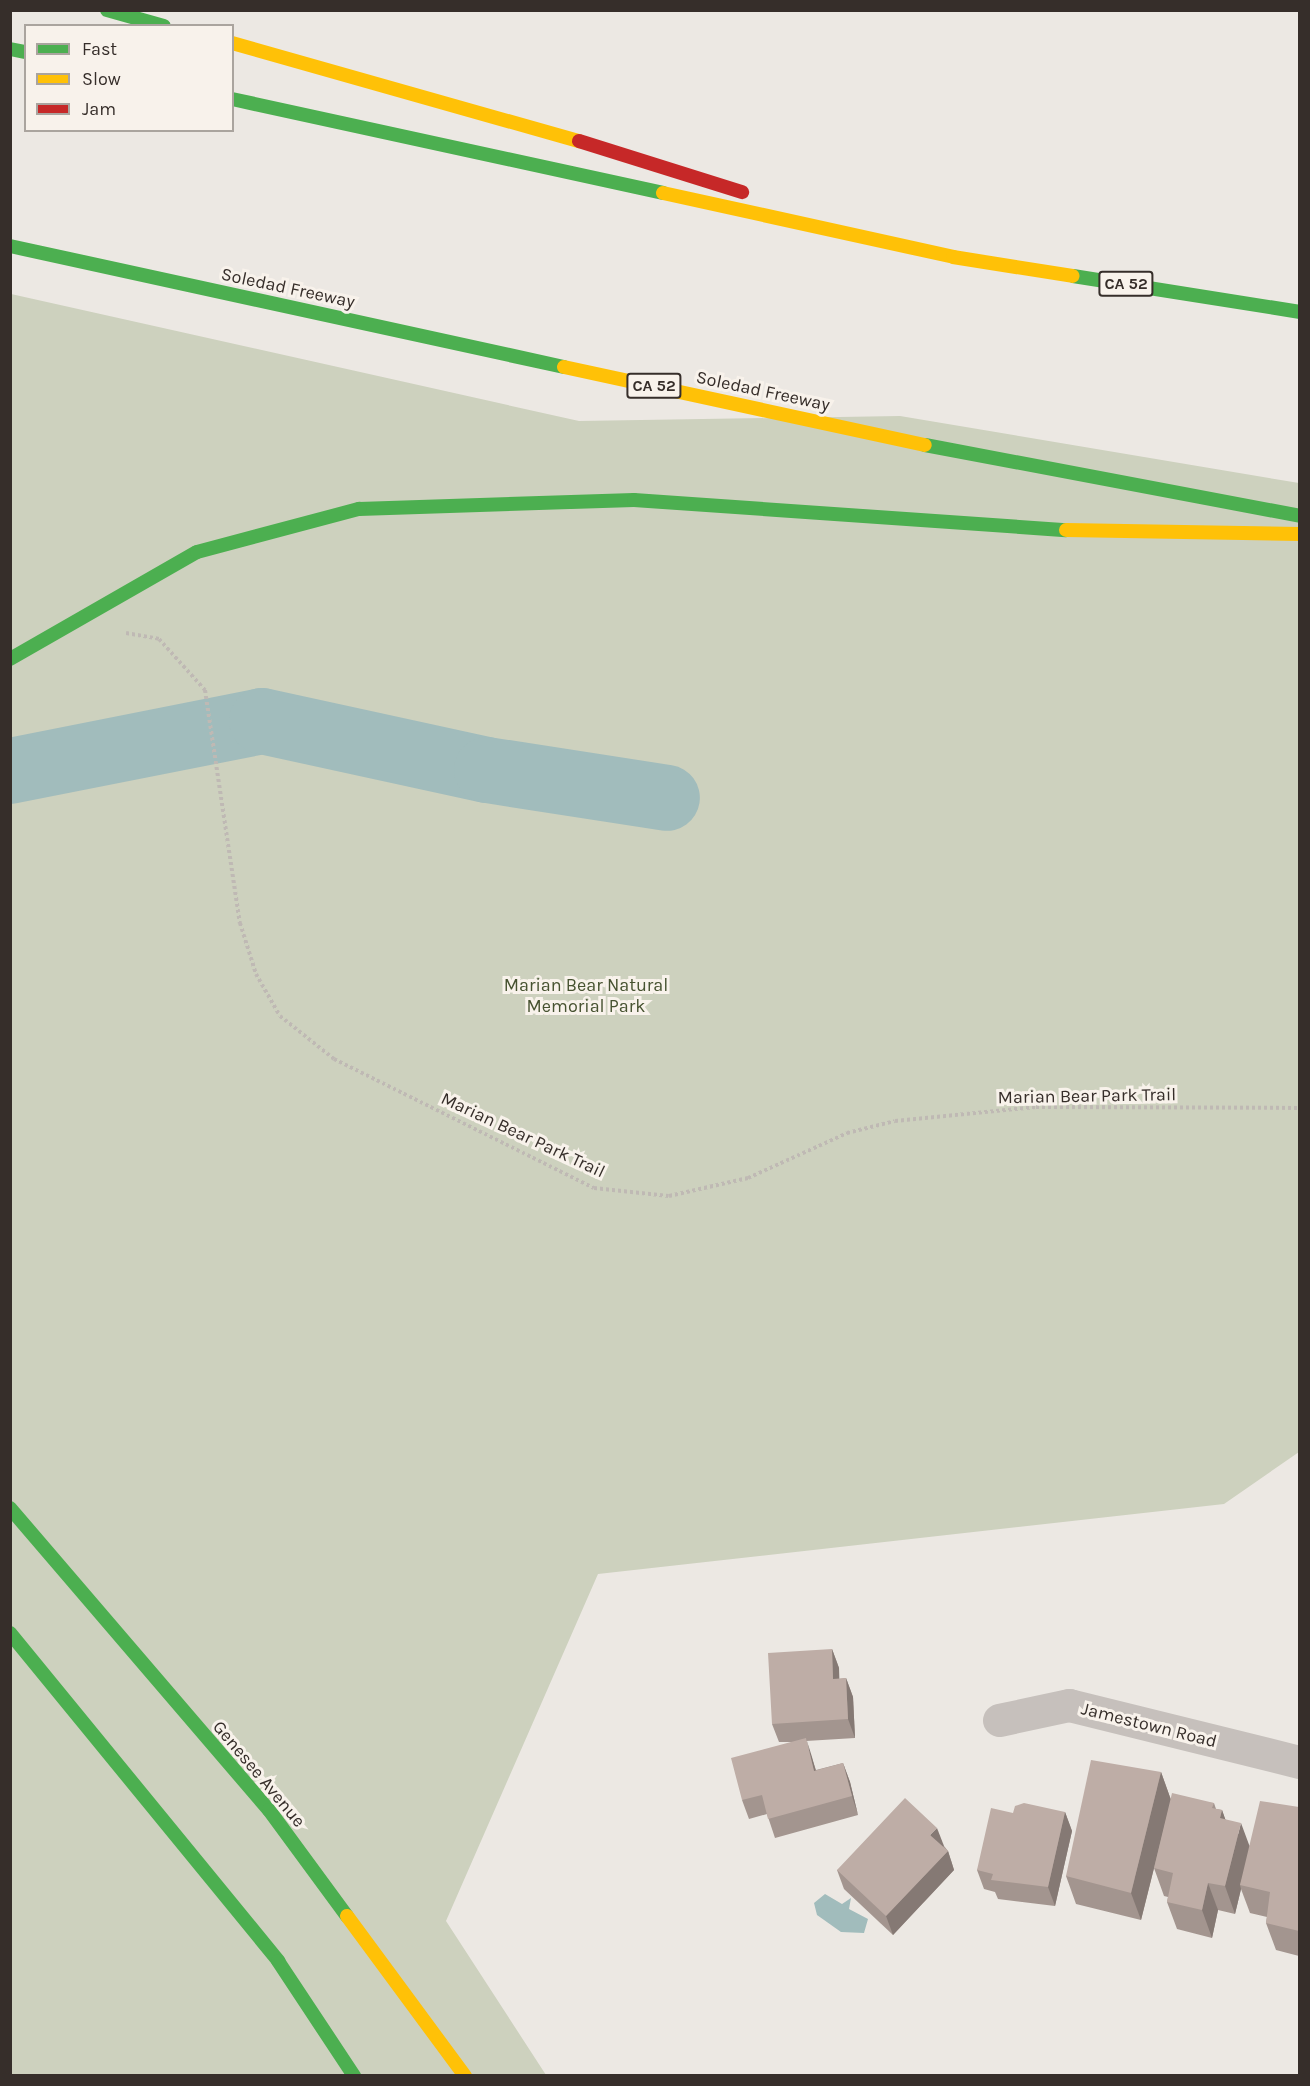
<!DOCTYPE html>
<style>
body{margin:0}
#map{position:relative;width:1310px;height:2086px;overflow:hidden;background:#ece8e3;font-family:Karla,sans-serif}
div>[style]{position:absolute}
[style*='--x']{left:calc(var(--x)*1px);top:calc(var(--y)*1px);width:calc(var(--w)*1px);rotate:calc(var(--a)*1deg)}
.green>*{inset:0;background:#cdd1be}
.water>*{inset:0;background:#a1bcbc}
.river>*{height:66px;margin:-33px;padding:0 33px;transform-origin:33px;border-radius:33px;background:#a1bcbc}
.path>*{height:4px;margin-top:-2px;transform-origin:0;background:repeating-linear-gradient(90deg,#bfb9b4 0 3px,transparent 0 6px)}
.street>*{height:33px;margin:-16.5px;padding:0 16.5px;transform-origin:16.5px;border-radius:16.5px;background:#c6c0bc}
.fast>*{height:14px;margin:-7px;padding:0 7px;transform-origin:7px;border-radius:7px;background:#4caf50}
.slow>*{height:14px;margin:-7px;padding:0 7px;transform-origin:7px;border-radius:7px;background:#ffc107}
.jam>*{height:14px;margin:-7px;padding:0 7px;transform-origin:7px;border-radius:7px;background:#c62828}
.fast-bridge>*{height:14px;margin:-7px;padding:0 7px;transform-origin:7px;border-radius:7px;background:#4caf50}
.wall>*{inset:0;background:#a3958f}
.shaded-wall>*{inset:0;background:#857974}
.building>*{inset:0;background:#beada6}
span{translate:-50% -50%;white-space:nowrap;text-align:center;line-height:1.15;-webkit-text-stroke:6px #f8f2eb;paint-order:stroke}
.shield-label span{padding:2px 4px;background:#f8f2eb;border:2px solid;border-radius:4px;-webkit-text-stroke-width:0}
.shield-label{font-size:16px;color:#362e2a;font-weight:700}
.street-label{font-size:18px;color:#362e2a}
.park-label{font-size:18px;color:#465230}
.frame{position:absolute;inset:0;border:12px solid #362e2a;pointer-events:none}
.legend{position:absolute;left:24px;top:24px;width:210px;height:108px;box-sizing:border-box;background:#f8f2eb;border:2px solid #aaa49e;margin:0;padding:8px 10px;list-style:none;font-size:18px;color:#362e2a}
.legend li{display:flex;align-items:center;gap:12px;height:30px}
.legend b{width:30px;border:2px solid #aaa49e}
</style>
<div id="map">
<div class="green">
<i style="clip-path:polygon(11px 294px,579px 421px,900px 416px,1299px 483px,1299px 1452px,1224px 1504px,598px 1574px,446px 1921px,546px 2075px,11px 2076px)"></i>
</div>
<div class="water">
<i style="clip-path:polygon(825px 1894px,842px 1904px,851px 1898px,849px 1909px,868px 1919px,864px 1933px,841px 1932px,817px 1915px,814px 1903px)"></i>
</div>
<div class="river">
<i style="--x:10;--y:771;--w:257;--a:-11.2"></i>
<i style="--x:262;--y:721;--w:230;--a:12.3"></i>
<i style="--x:487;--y:770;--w:182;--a:8.8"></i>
</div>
<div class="path">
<i style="--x:126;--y:633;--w:34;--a:10"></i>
<i style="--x:159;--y:639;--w:69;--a:48"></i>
<i style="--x:205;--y:690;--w:236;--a:81.5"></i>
<i style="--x:240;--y:923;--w:53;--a:72.6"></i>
<i style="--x:256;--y:974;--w:48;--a:60.3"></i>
<i style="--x:280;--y:1016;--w:69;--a:38.5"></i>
<i style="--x:334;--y:1059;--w:290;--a:26.4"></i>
<i style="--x:594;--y:1188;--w:75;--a:6.1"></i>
<i style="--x:669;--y:1196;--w:81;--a:-12.8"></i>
<i style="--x:748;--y:1178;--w:109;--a:-24.4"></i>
<i style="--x:847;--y:1133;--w:49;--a:-14"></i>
<i style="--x:895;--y:1121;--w:142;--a:-5.7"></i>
<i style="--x:1036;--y:1107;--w:264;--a:0.2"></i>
</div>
<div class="street">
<i style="--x:999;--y:1720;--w:72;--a:-12.1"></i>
<i style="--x:1069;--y:1705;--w:238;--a:13.9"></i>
</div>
<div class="fast">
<i style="--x:107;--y:10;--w:59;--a:15.7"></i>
<i style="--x:10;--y:49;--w:16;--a:11"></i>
<i style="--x:232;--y:99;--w:441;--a:12.3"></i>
<i style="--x:10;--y:246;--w:567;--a:12.32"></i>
<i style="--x:1073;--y:276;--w:230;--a:9"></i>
<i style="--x:925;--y:445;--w:382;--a:10.7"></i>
<i style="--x:359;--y:509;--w:275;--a:-1.9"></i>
<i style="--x:634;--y:500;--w:433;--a:4"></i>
<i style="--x:10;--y:1508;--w:398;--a:49.4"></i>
<i style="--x:269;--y:1810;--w:132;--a:53.7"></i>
<i style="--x:10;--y:1633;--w:424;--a:50.7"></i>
<i style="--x:278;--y:1961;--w:138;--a:56.5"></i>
</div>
<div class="slow">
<i style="--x:232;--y:43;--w:361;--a:15.8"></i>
<i style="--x:663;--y:193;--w:297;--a:12.4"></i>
<i style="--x:953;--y:257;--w:121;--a:9"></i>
<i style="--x:564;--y:367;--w:369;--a:12.2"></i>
<i style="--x:1066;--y:530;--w:234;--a:1"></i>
<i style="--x:347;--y:1916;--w:199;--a:53.6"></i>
</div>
<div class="jam">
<i style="--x:579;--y:141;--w:171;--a:17.4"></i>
</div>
<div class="fast-bridge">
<i style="--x:10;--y:659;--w:215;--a:-29.8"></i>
<i style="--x:197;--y:552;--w:168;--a:-14.9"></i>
</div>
<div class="wall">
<i style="clip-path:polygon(832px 1649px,839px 1668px,839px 1679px,846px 1678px,853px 1697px,855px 1738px,806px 1741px,816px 1770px,843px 1763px,850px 1782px,858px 1815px,775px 1838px,767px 1814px,749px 1819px,742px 1800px,793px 1742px,779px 1742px,772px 1724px)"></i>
<i style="clip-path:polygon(1161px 1772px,1171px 1800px,1214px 1803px,1216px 1809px,1222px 1810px,1225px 1819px,1249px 1846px,1299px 1807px,1299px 1956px,1276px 1950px,1266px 1923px,1267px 1917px,1250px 1913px,1241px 1889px,1235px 1914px,1218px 1910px,1212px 1938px,1177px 1929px,1167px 1902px,1168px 1897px,1164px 1896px,1154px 1868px,1141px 1920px,1076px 1904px,1066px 1876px)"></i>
<i style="clip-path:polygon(1065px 1812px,1072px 1831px,1055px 1906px,998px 1899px,995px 1892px,984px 1889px,977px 1870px,1013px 1813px)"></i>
<i style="clip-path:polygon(944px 1846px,948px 1851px,954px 1870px,893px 1935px,844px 1889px,837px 1870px)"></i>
</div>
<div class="shaded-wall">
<i style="clip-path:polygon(832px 1649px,839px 1668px,840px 1698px,833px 1679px)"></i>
<i style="clip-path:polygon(846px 1678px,853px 1697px,855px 1738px,848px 1719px)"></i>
<i style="clip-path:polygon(806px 1738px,812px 1757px,821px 1790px,814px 1771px)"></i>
<i style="clip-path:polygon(843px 1763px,850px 1782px,858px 1815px,852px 1796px)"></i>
<i style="clip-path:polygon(1161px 1772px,1171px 1800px,1141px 1920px,1131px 1893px)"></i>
<i style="clip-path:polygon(1222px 1810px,1232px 1838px,1220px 1818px)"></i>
<i style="clip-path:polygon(1065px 1812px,1072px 1831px,1055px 1906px,1048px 1887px)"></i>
<i style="clip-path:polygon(1241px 1823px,1251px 1850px,1240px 1885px,1241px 1889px,1235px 1914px,1225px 1886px)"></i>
<i style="clip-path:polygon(937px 1828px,944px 1846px,937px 1854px,930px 1835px)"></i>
<i style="clip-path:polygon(948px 1851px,954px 1870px,893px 1935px,886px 1916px)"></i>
<i style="clip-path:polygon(1208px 1883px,1218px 1910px,1212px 1938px,1202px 1910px)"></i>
</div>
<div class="building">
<i style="clip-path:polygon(832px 1649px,833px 1679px,846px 1678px,848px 1719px,772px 1724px,768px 1653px)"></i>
<i style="clip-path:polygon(806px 1738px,814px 1771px,843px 1763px,852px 1796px,768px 1819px,762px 1795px,742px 1800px,731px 1758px)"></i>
<i style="clip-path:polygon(1091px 1760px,1161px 1772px,1131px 1893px,1066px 1876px)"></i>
<i style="clip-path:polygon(1172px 1793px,1214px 1803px,1212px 1808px,1222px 1810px,1220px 1818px,1241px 1823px,1225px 1886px,1208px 1883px,1202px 1910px,1167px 1902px,1173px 1873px,1154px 1868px)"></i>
<i style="clip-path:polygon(905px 1798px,937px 1828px,930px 1835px,948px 1851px,886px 1916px,837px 1870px)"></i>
<i style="clip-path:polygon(1260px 1801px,1299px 1807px,1299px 1931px,1266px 1923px,1270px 1892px,1240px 1885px)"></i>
<i style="clip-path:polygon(1024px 1803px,1065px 1812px,1048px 1887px,991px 1880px,993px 1874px,977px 1870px,991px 1808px,1013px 1813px,1015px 1806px)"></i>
</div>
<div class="shield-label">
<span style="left:1126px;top:284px">CA 52</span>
<span style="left:654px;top:386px">CA 52</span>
</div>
<div class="street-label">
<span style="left:288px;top:288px;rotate:12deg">Soledad Freeway</span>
<span style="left:763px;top:391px;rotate:12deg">Soledad Freeway</span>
<span style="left:1087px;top:1096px;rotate:-1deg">Marian Bear Park Trail</span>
<span style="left:523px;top:1135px;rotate:25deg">Marian Bear Park Trail</span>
<span style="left:1149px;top:1725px;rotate:14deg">Jamestown Road</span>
<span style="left:259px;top:1774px;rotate:50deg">Genesee Avenue</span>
</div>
<div class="park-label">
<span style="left:586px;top:996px">Marian Bear Natural<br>Memorial Park</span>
</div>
<div class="frame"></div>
<ul class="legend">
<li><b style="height:8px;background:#4caf50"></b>Fast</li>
<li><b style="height:8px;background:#ffc107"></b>Slow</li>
<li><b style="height:8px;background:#c62828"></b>Jam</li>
</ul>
</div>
